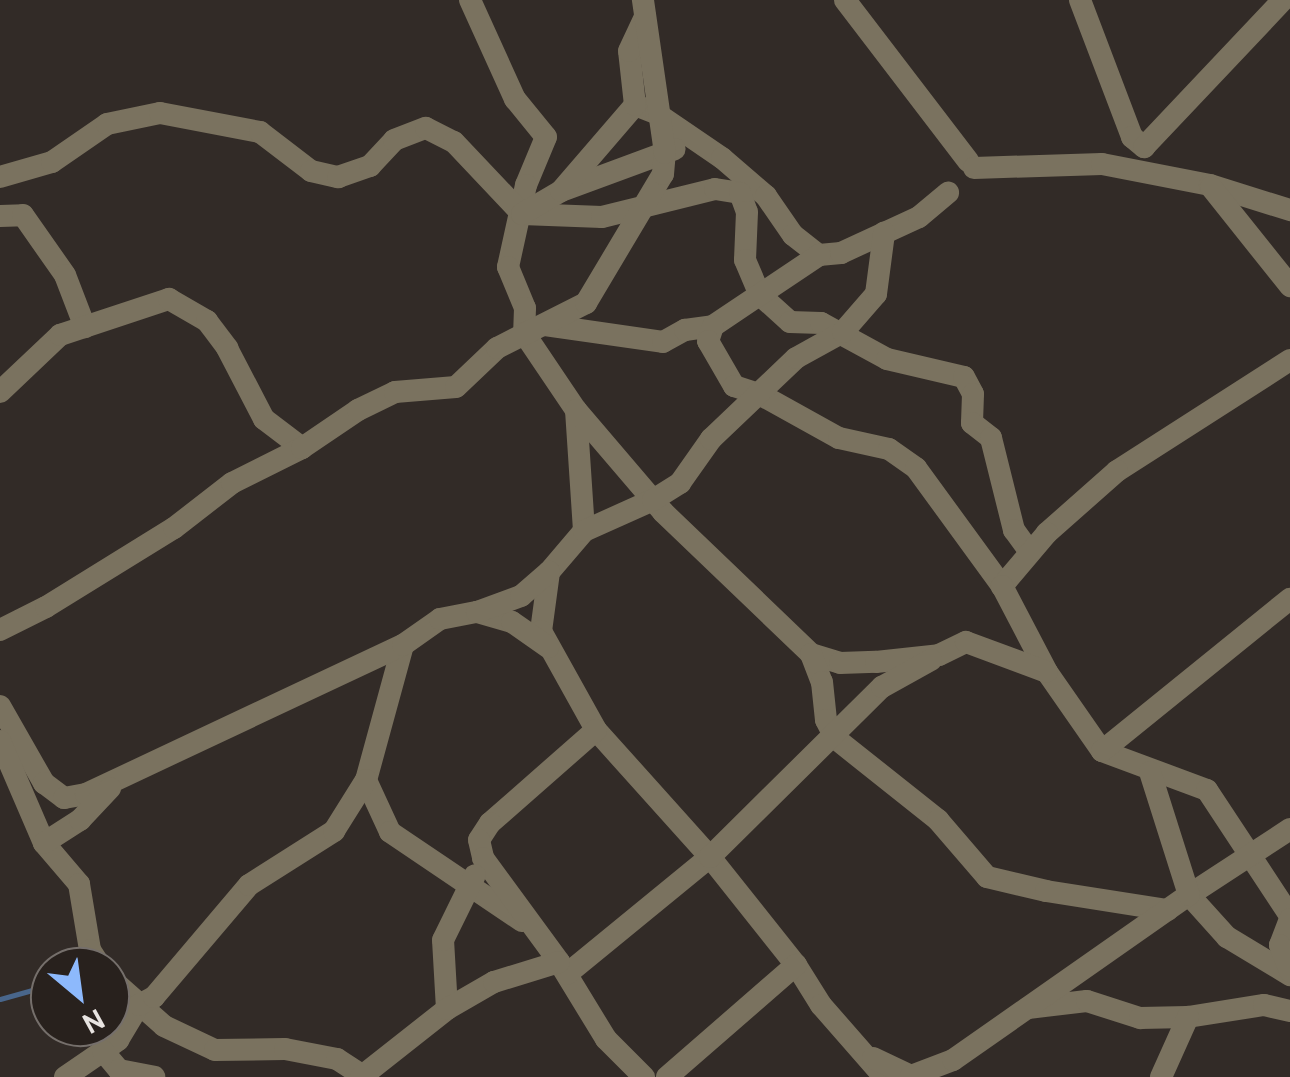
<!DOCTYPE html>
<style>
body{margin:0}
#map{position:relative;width:1290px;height:1077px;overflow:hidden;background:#322b27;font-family:Cabin,sans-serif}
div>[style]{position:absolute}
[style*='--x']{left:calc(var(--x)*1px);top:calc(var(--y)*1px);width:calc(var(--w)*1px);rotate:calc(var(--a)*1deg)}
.stream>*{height:5px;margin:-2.5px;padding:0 2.5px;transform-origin:2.5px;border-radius:2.5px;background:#49668b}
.minor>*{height:22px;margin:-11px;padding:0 11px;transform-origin:11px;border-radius:11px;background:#7a725f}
span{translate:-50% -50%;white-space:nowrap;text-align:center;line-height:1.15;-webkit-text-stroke:8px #28211d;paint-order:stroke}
.north{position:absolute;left:30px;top:947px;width:100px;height:100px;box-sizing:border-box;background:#28211d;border:2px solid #756f6b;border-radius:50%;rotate:151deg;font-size:28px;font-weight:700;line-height:40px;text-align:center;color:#e8e4e1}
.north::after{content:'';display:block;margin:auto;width:35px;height:45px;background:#8db9fc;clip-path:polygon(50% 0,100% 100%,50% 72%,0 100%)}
</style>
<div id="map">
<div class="stream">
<i style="--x:0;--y:999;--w:52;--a:-15.6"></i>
<i style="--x:99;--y:1027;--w:16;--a:43"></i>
</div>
<div class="minor">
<i style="--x:470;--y:0;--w:109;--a:65.6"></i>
<i style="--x:515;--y:99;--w:49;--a:50.8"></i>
<i style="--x:546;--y:137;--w:52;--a:112.6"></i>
<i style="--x:526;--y:185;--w:84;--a:102.4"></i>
<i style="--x:508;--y:267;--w:44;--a:67.5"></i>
<i style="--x:525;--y:308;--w:25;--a:92"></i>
<i style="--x:524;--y:333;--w:93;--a:56"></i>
<i style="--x:576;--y:410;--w:121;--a:86.2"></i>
<i style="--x:584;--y:531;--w:54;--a:130.5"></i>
<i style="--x:549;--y:572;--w:60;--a:97.7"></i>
<i style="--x:541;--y:631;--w:113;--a:60.9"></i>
<i style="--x:596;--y:730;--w:171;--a:48.1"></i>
<i style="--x:710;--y:857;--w:138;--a:51.5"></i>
<i style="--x:796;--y:965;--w:47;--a:58"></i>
<i style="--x:821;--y:1005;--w:96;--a:48.8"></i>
<i style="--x:845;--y:0;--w:203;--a:52.6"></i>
<i style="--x:1080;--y:0;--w:147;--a:69.2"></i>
<i style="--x:1132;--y:137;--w:16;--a:40"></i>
<i style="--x:1144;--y:147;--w:202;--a:-46.6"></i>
<i style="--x:635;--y:105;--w:22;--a:21"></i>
<i style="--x:656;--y:113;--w:80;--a:34.3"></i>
<i style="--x:722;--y:158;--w:58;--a:40.8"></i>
<i style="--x:766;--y:196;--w:47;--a:55.3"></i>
<i style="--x:793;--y:235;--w:33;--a:38"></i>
<i style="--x:819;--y:255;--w:22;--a:-5"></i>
<i style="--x:841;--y:253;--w:86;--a:-24.8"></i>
<i style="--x:919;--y:217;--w:38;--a:-40"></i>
<i style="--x:974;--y:168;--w:128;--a:-1.8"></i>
<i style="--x:1102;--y:164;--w:110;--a:11"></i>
<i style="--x:1210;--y:185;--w:84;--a:17.4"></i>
<i style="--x:0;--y:177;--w:54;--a:-16.1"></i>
<i style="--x:52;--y:162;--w:67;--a:-34.6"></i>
<i style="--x:107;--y:124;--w:54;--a:-11.7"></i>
<i style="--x:160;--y:113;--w:102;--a:10.8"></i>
<i style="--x:260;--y:132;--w:64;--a:37.4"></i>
<i style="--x:311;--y:171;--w:28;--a:13"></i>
<i style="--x:338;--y:177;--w:34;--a:-19"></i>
<i style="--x:370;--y:166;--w:35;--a:-47"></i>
<i style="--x:394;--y:140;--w:34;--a:-21"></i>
<i style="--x:426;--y:128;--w:31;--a:27"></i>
<i style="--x:454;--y:142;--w:99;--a:46.6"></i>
<i style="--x:522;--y:214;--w:80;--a:2.1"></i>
<i style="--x:602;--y:217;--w:116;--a:-13.9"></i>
<i style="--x:715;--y:189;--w:25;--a:9"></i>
<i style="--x:740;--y:193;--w:20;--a:70"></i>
<i style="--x:747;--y:212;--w:48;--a:92.4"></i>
<i style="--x:745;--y:260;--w:38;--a:67"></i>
<i style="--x:760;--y:295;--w:40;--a:42"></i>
<i style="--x:790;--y:322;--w:31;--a:2"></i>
<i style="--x:821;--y:323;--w:75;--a:28.6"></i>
<i style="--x:887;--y:359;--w:79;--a:13.2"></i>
<i style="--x:964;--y:377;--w:19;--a:62"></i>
<i style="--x:973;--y:394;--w:29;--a:92"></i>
<i style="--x:972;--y:423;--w:24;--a:38"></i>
<i style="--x:991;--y:438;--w:95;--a:76"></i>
<i style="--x:1014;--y:530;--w:27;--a:54"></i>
<i style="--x:1211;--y:187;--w:127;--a:51.4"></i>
<i style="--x:564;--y:190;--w:118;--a:-20.3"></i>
<i style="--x:522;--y:214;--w:45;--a:-30.5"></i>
<i style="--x:561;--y:191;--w:113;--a:-49.3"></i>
<i style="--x:635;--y:105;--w:54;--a:-96.3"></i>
<i style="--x:629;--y:51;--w:38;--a:-65"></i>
<i style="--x:0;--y:216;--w:23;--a:-2"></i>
<i style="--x:23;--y:215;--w:73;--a:55"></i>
<i style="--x:65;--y:275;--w:56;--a:69"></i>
<i style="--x:545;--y:325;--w:119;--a:8.2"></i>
<i style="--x:663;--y:342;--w:25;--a:-29"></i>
<i style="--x:685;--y:330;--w:28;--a:-8"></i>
<i style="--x:713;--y:326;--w:128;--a:-33.8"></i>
<i style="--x:713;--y:326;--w:16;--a:108"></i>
<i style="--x:708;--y:341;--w:52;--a:60"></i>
<i style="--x:734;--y:386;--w:28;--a:18"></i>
<i style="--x:761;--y:395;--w:89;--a:28.9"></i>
<i style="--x:839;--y:438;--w:51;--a:12.4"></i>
<i style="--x:889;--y:449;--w:33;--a:35"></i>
<i style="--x:916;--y:468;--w:146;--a:53.9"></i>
<i style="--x:1290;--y:360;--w:206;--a:147.3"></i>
<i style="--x:1117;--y:471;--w:94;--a:138.5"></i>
<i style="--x:1047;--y:533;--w:70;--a:130.3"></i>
<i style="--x:1002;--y:586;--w:97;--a:62.4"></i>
<i style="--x:1047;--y:672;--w:96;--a:55.2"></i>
<i style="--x:1102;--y:751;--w:112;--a:20.4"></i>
<i style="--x:1207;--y:790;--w:151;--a:56.6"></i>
<i style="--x:0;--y:392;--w:83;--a:-43.5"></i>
<i style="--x:60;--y:335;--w:115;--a:-18.3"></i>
<i style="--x:169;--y:299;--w:44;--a:30.1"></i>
<i style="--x:207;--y:321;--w:34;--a:53"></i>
<i style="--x:227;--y:348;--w:80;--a:62.5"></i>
<i style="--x:264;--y:419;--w:48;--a:37.3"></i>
<i style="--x:576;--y:410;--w:134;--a:49.5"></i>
<i style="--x:663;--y:512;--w:205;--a:43.8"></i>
<i style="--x:811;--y:654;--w:30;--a:17"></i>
<i style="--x:840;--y:663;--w:36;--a:-2"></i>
<i style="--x:876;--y:662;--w:63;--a:-6.3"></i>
<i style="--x:939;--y:655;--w:30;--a:-26"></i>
<i style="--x:966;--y:642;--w:86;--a:20.3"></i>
<i style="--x:584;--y:531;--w:76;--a:-24.2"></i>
<i style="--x:653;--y:500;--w:32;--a:-32"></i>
<i style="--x:680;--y:483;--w:54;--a:-54.8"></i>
<i style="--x:711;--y:439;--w:117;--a:-43.6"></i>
<i style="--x:796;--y:358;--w:54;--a:-29"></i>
<i style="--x:843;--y:332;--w:50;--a:-49"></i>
<i style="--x:876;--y:294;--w:62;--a:-82.5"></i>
<i style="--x:477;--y:612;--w:36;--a:16"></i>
<i style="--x:512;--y:622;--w:44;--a:34.8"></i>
<i style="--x:0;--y:630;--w:51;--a:-26.6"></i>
<i style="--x:46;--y:607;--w:150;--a:-31.7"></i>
<i style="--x:174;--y:528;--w:73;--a:-37.8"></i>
<i style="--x:232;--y:483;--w:78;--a:-26.6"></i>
<i style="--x:302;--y:448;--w:68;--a:-34.2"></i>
<i style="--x:358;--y:410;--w:41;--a:-25.9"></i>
<i style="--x:395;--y:392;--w:61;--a:-4.7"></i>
<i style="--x:456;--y:387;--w:57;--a:-43.6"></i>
<i style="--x:497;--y:348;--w:100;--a:-26.8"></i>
<i style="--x:586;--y:303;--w:150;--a:-59.2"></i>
<i style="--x:663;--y:174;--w:21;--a:-85"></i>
<i style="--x:665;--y:153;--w:155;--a:-98.2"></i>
<i style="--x:403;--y:645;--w:140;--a:105.3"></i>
<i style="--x:366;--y:780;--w:57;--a:65.2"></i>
<i style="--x:390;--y:832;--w:159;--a:34"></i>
<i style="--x:811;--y:654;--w:30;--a:69"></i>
<i style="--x:822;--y:682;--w:38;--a:84"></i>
<i style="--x:826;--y:720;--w:20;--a:63"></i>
<i style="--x:835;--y:738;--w:132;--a:38.5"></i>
<i style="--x:938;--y:820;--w:75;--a:49.3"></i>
<i style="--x:987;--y:877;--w:61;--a:13.3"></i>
<i style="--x:1046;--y:891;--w:123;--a:8.9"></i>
<i style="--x:0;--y:706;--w:89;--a:60.3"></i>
<i style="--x:44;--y:783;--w:25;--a:37"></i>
<i style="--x:64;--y:798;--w:22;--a:-10"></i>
<i style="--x:86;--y:794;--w:350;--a:-25.2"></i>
<i style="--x:403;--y:645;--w:45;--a:-35.1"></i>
<i style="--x:440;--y:619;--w:38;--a:-11"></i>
<i style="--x:477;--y:612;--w:47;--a:-20"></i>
<i style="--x:521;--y:596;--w:37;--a:-41"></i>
<i style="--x:596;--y:730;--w:141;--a:138.7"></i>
<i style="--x:490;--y:823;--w:20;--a:123"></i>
<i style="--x:479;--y:840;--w:18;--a:77"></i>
<i style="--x:483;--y:858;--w:129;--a:53.8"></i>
<i style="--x:559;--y:962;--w:90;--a:58.6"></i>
<i style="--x:606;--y:1039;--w:54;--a:45"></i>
<i style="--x:0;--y:741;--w:111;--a:66.7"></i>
<i style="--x:44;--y:843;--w:54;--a:49.5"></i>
<i style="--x:79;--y:884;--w:67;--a:80.5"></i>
<i style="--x:90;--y:950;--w:20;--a:57"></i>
<i style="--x:1102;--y:751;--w:242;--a:-39"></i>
<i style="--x:1290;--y:829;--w:121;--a:146.8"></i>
<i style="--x:1189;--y:895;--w:57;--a:47.9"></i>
<i style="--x:1227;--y:937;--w:74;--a:31.1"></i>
<i style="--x:44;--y:843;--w:43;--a:-32.6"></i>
<i style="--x:80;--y:820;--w:44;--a:-46.8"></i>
<i style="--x:1290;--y:919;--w:28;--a:111"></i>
<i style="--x:1280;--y:945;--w:28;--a:69"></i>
<i style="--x:567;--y:974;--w:185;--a:-39.3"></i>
<i style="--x:710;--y:857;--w:242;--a:-44.7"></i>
<i style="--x:882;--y:687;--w:56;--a:-28.9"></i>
<i style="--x:110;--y:978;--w:72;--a:41.6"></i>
<i style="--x:164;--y:1026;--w:56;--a:25.2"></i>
<i style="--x:215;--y:1050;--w:70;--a:-0.8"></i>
<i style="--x:285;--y:1049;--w:53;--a:10.9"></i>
<i style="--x:337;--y:1059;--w:33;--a:33"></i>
<i style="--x:1028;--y:1008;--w:59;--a:-6.8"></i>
<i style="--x:1087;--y:1001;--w:56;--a:17.8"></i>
<i style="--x:1140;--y:1018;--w:48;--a:-1.2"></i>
<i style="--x:1188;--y:1017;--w:77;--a:-9"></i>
<i style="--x:1264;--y:1005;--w:27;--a:13"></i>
<i style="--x:447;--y:1009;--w:69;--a:-93.3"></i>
<i style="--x:443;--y:940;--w:72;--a:-63.8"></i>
<i style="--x:103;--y:1051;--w:19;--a:-36"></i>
<i style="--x:118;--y:1040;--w:41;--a:-59"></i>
<i style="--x:139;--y:1005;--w:17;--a:-28"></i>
<i style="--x:154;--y:997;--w:147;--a:-49.7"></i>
<i style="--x:249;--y:885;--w:101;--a:-32.4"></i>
<i style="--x:334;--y:831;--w:60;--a:-57.9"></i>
<i style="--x:873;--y:1058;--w:42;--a:25.3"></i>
<i style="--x:911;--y:1076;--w:45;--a:-20.9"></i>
<i style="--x:953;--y:1060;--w:288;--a:-35"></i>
<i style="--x:1189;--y:895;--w:129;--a:-107.6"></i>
<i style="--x:65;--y:1077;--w:46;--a:-34.4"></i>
<i style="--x:103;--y:1051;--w:25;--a:50"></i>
<i style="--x:119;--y:1070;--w:36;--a:11"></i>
<i style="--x:361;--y:1077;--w:110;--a:-38.3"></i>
<i style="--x:447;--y:1009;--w:54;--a:-29.9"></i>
<i style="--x:494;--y:982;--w:68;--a:-17.1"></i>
<i style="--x:667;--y:1077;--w:171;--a:-41"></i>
<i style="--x:1161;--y:1077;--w:66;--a:-65.8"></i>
</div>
<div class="north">N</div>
</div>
